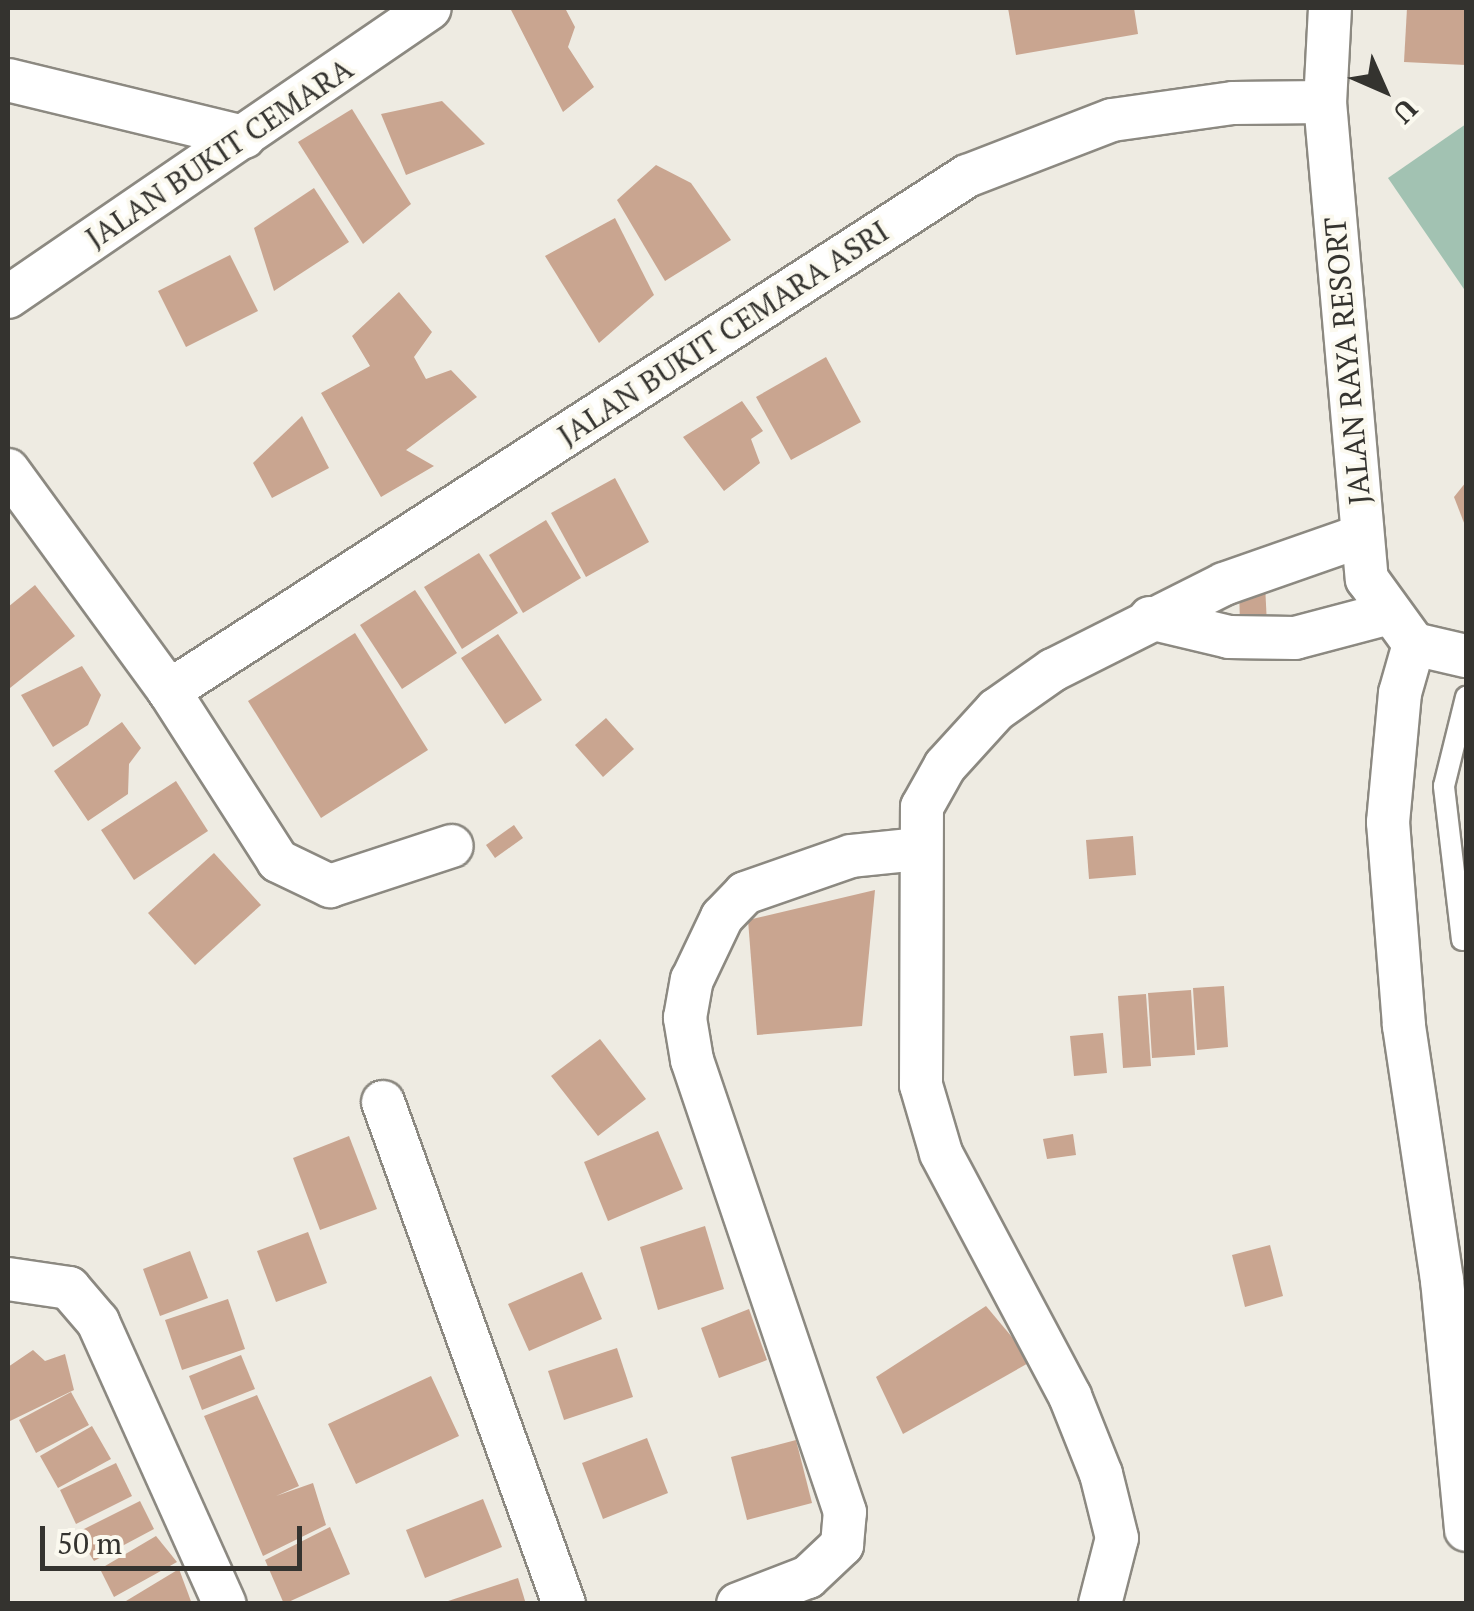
<!DOCTYPE html>
<style>
body{margin:0}
#map{position:relative;width:1474px;height:1611px;overflow:hidden;background:#eeebe2;font-family:"PT Serif",serif}
div>[style]{position:absolute}
[style*='--x']{left:calc(var(--x)*1px);top:calc(var(--y)*1px);width:calc(var(--w)*1px);rotate:calc(var(--a)*1deg)}
.green>*{inset:0;background:#a2c2b2}
.building>*{inset:0;background:#c9a590}
.roads{filter:drop-shadow(2px 0 #8c8981) drop-shadow(-2px 0 #8c8981) drop-shadow(0 2px #8c8981) drop-shadow(0 -2px #8c8981)}
.lane>*{height:20px;margin:-10px;padding:0 10px;transform-origin:10px;border-radius:10px;background:#fff}
.street>*{height:42px;margin:-21px;padding:0 21px;transform-origin:21px;border-radius:21px;background:#fff}
span{translate:-50% -50%;white-space:nowrap;text-align:center;line-height:1.15;-webkit-text-stroke:8px #fbf9ef;paint-order:stroke}
.street-label{font-size:30px;color:#34332f}
.frame{position:absolute;inset:0;border:10px solid #34332f;pointer-events:none}
.north{position:absolute;left:1334px;top:40px;width:100px;height:100px;-webkit-text-stroke:8px #fbf9ef;paint-order:stroke;rotate:135deg;font-size:28px;font-weight:700;line-height:40px;text-align:center;color:#34332f}
.north::after{content:'';display:block;margin:auto;width:35px;height:45px;background:#34332f;clip-path:polygon(50% 0,100% 100%,50% 72%,0 100%)}
.scale{position:absolute;left:40px;top:1526px;width:262px;height:45px;box-sizing:border-box;border:5px solid #34332f;border-top:0;padding-left:12px;font-size:30px;line-height:35px;white-space:nowrap;color:#34332f;-webkit-text-stroke:8px #fbf9ef;paint-order:stroke}
</style>
<div id="map">
<div class="green">
<i style="clip-path:polygon(1466px 124px,1466px 292px,1388px 178px)"></i>
</div>
<div class="building">
<i style="clip-path:polygon(510px 8px,565px 8px,575px 27px,568px 47px,594px 87px,563px 112px)"></i>
<i style="clip-path:polygon(1008px 8px,1134px 8px,1138px 34px,1016px 55px)"></i>
<i style="clip-path:polygon(1407px 8px,1466px 8px,1466px 65px,1404px 62px)"></i>
<i style="clip-path:polygon(442px 101px,485px 144px,406px 175px,381px 114px)"></i>
<i style="clip-path:polygon(352px 109px,411px 204px,363px 244px,298px 142px)"></i>
<i style="clip-path:polygon(656px 165px,691px 183px,731px 240px,665px 281px,617px 200px)"></i>
<i style="clip-path:polygon(314px 188px,349px 242px,274px 291px,254px 228px)"></i>
<i style="clip-path:polygon(615px 218px,654px 295px,599px 343px,545px 256px)"></i>
<i style="clip-path:polygon(230px 255px,258px 311px,186px 347px,158px 291px)"></i>
<i style="clip-path:polygon(399px 292px,432px 332px,414px 357px,426px 379px,451px 370px,477px 397px,406px 450px,434px 466px,381px 497px,321px 393px,370px 366px,352px 336px)"></i>
<i style="clip-path:polygon(826px 357px,861px 422px,791px 460px,756px 397px)"></i>
<i style="clip-path:polygon(742px 401px,763px 431px,751px 439px,760px 463px,724px 491px,683px 437px)"></i>
<i style="clip-path:polygon(302px 416px,329px 468px,272px 498px,253px 463px)"></i>
<i style="clip-path:polygon(615px 478px,649px 542px,586px 577px,551px 513px)"></i>
<i style="clip-path:polygon(1466px 482px,1466px 528px,1454px 497px)"></i>
<i style="clip-path:polygon(546px 520px,581px 578px,523px 613px,489px 555px)"></i>
<i style="clip-path:polygon(479px 553px,518px 613px,462px 649px,424px 587px)"></i>
<i style="clip-path:polygon(1265px 584px,1267px 625px,1240px 626px,1239px 585px)"></i>
<i style="clip-path:polygon(35px 585px,75px 636px,10px 688px,8px 607px)"></i>
<i style="clip-path:polygon(415px 590px,457px 653px,402px 689px,360px 625px)"></i>
<i style="clip-path:polygon(355px 633px,428px 750px,321px 818px,248px 701px)"></i>
<i style="clip-path:polygon(498px 634px,542px 700px,505px 724px,461px 658px)"></i>
<i style="clip-path:polygon(82px 666px,101px 695px,88px 725px,53px 747px,21px 695px)"></i>
<i style="clip-path:polygon(606px 718px,634px 749px,603px 777px,575px 745px)"></i>
<i style="clip-path:polygon(122px 722px,141px 748px,129px 764px,128px 794px,88px 821px,54px 771px)"></i>
<i style="clip-path:polygon(176px 781px,208px 831px,134px 880px,101px 830px)"></i>
<i style="clip-path:polygon(514px 825px,523px 838px,495px 858px,486px 845px)"></i>
<i style="clip-path:polygon(1133px 836px,1136px 875px,1089px 879px,1086px 840px)"></i>
<i style="clip-path:polygon(214px 853px,261px 905px,195px 965px,148px 913px)"></i>
<i style="clip-path:polygon(875px 890px,862px 1026px,757px 1035px,748px 920px)"></i>
<i style="clip-path:polygon(1224px 986px,1228px 1047px,1197px 1050px,1193px 988px)"></i>
<i style="clip-path:polygon(1191px 990px,1195px 1055px,1152px 1058px,1148px 993px)"></i>
<i style="clip-path:polygon(1146px 994px,1151px 1066px,1123px 1068px,1118px 996px)"></i>
<i style="clip-path:polygon(1103px 1033px,1107px 1073px,1074px 1076px,1070px 1036px)"></i>
<i style="clip-path:polygon(600px 1039px,646px 1099px,598px 1136px,551px 1076px)"></i>
<i style="clip-path:polygon(658px 1131px,683px 1189px,608px 1221px,584px 1162px)"></i>
<i style="clip-path:polygon(1073px 1134px,1076px 1155px,1047px 1159px,1043px 1139px)"></i>
<i style="clip-path:polygon(349px 1136px,377px 1209px,320px 1230px,293px 1158px)"></i>
<i style="clip-path:polygon(705px 1226px,724px 1289px,658px 1310px,640px 1247px)"></i>
<i style="clip-path:polygon(308px 1232px,327px 1283px,276px 1302px,257px 1251px)"></i>
<i style="clip-path:polygon(1270px 1245px,1283px 1296px,1245px 1307px,1232px 1255px)"></i>
<i style="clip-path:polygon(190px 1251px,208px 1298px,160px 1316px,143px 1269px)"></i>
<i style="clip-path:polygon(582px 1272px,602px 1319px,529px 1351px,508px 1304px)"></i>
<i style="clip-path:polygon(228px 1299px,245px 1349px,182px 1370px,165px 1320px)"></i>
<i style="clip-path:polygon(986px 1306px,1032px 1361px,903px 1434px,876px 1377px)"></i>
<i style="clip-path:polygon(749px 1309px,767px 1360px,719px 1378px,701px 1328px)"></i>
<i style="clip-path:polygon(617px 1348px,633px 1397px,564px 1420px,548px 1371px)"></i>
<i style="clip-path:polygon(33px 1350px,45px 1361px,65px 1354px,74px 1390px,8px 1422px,8px 1367px)"></i>
<i style="clip-path:polygon(241px 1355px,255px 1389px,202px 1410px,189px 1376px)"></i>
<i style="clip-path:polygon(431px 1376px,459px 1436px,356px 1484px,328px 1424px)"></i>
<i style="clip-path:polygon(71px 1392px,89px 1425px,36px 1453px,19px 1420px)"></i>
<i style="clip-path:polygon(257px 1395px,299px 1486px,276px 1496px,313px 1483px,326px 1525px,263px 1556px,204px 1416px)"></i>
<i style="clip-path:polygon(92px 1426px,111px 1459px,58px 1488px,40px 1456px)"></i>
<i style="clip-path:polygon(647px 1438px,668px 1493px,603px 1519px,582px 1463px)"></i>
<i style="clip-path:polygon(796px 1440px,812px 1503px,747px 1520px,731px 1457px)"></i>
<i style="clip-path:polygon(116px 1463px,132px 1496px,76px 1524px,60px 1490px)"></i>
<i style="clip-path:polygon(483px 1499px,502px 1547px,425px 1578px,406px 1530px)"></i>
<i style="clip-path:polygon(140px 1501px,154px 1529px,94px 1561px,76px 1533px)"></i>
<i style="clip-path:polygon(330px 1527px,350px 1574px,284px 1604px,265px 1560px)"></i>
<i style="clip-path:polygon(156px 1536px,177px 1562px,114px 1597px,100px 1569px)"></i>
<i style="clip-path:polygon(179px 1569px,192px 1604px,121px 1604px)"></i>
<i style="clip-path:polygon(518px 1578px,526px 1604px,442px 1604px,442px 1603px)"></i>
</div>
<div class="roads">
<div class="lane">
<i style="--x:1462;--y:940;--w:155;--a:-96.7"></i>
<i style="--x:1444;--y:786;--w:92;--a:-76.1"></i>
</div>
<div class="street">
<i style="--x:1330;--y:8;--w:94;--a:93"></i>
<i style="--x:1325;--y:102;--w:479;--a:85"></i>
<i style="--x:1367;--y:579;--w:80;--a:54.1"></i>
<i style="--x:1414;--y:644;--w:53;--a:13"></i>
<i style="--x:8;--y:80;--w:243;--a:13.6"></i>
<i style="--x:8;--y:297;--w:511;--a:-34.4"></i>
<i style="--x:8;--y:470;--w:273;--a:53.9"></i>
<i style="--x:169;--y:691;--w:202;--a:57.3"></i>
<i style="--x:278;--y:861;--w:58;--a:25.7"></i>
<i style="--x:330;--y:886;--w:128;--a:-18.2"></i>
<i style="--x:1150;--y:618;--w:81;--a:13.5"></i>
<i style="--x:1229;--y:637;--w:66;--a:0.9"></i>
<i style="--x:1295;--y:638;--w:94;--a:-14.8"></i>
<i style="--x:1414;--y:644;--w:51;--a:105.9"></i>
<i style="--x:1400;--y:693;--w:130;--a:95.3"></i>
<i style="--x:1388;--y:822;--w:205;--a:85.5"></i>
<i style="--x:1404;--y:1026;--w:257;--a:81.5"></i>
<i style="--x:1442;--y:1280;--w:251;--a:84.5"></i>
<i style="--x:169;--y:691;--w:950;--a:-32.84"></i>
<i style="--x:967;--y:176;--w:155;--a:-21.1"></i>
<i style="--x:1112;--y:120;--w:122;--a:-8"></i>
<i style="--x:1233;--y:103;--w:92;--a:-0.6"></i>
<i style="--x:383;--y:1102;--w:534;--a:70.17"></i>
<i style="--x:8;--y:1279;--w:62;--a:8.4"></i>
<i style="--x:69;--y:1288;--w:45;--a:49.5"></i>
<i style="--x:98;--y:1322;--w:309;--a:65.8"></i>
<i style="--x:738;--y:1604;--w:75;--a:-21.1"></i>
<i style="--x:808;--y:1577;--w:47;--a:-43.3"></i>
<i style="--x:842;--y:1545;--w:33;--a:-85"></i>
<i style="--x:845;--y:1512;--w:477;--a:-108.7"></i>
<i style="--x:692;--y:1060;--w:43;--a:-99.5"></i>
<i style="--x:685;--y:1018;--w:39;--a:-80"></i>
<i style="--x:692;--y:980;--w:70;--a:-64.5"></i>
<i style="--x:722;--y:917;--w:33;--a:-46"></i>
<i style="--x:745;--y:893;--w:112;--a:-19.2"></i>
<i style="--x:851;--y:856;--w:68;--a:-5.9"></i>
<i style="--x:1100;--y:1604;--w:68;--a:-75.6"></i>
<i style="--x:1117;--y:1538;--w:66;--a:-104"></i>
<i style="--x:1101;--y:1474;--w:84;--a:-111.7"></i>
<i style="--x:1070;--y:1396;--w:275;--a:-118"></i>
<i style="--x:941;--y:1153;--w:71;--a:-106.4"></i>
<i style="--x:921;--y:1085;--w:278;--a:-89.8"></i>
<i style="--x:922;--y:807;--w:47;--a:-60.7"></i>
<i style="--x:945;--y:766;--w:76;--a:-47.7"></i>
<i style="--x:996;--y:710;--w:70;--a:-35.1"></i>
<i style="--x:1053;--y:670;--w:191;--a:-26.7"></i>
<i style="--x:1224;--y:584;--w:145;--a:-19.3"></i>
</div>
</div>
<div class="street-label">
<span style="left:219px;top:153px;rotate:-34deg">JALAN BUKIT CEMARA</span>
<span style="left:723px;top:333px;rotate:-33deg">JALAN BUKIT CEMARA ASRI</span>
<span style="left:1347px;top:361px;rotate:-95deg">JALAN RAYA RESORT</span>
</div>
<div class="frame"></div>
<div class="north">U</div>
<div class="scale">50 m</div>
</div>
